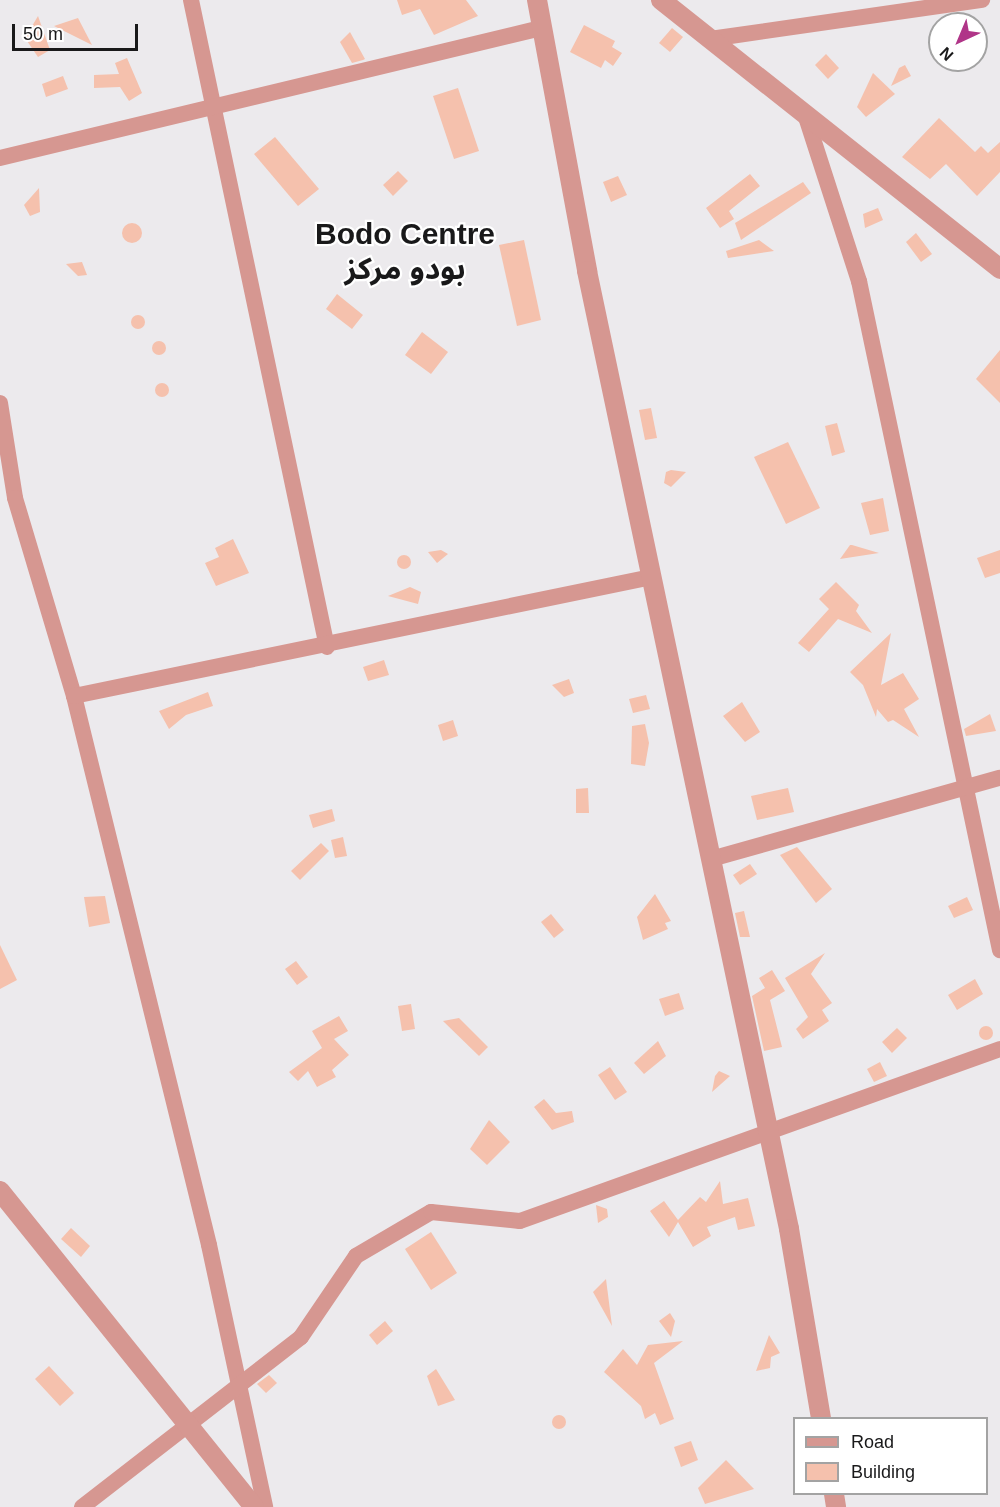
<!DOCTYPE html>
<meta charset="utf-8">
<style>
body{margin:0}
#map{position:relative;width:1000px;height:1507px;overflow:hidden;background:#eceaed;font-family:Arial,"Noto Sans Arabic",sans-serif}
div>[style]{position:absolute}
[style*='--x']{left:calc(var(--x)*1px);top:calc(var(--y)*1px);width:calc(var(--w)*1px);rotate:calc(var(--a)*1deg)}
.building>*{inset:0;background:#f5c1ad}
.round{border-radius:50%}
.minor>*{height:16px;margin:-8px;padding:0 8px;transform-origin:8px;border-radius:8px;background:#d69791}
.tertiary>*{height:20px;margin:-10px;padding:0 10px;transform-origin:10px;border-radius:10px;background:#d69791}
span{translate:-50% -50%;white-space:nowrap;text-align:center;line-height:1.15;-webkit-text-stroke:4.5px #fff;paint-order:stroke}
.town-label{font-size:30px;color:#19191a;font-weight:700}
.legend{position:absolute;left:793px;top:1417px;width:195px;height:78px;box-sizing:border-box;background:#fff;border:2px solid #a3a3a3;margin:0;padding:8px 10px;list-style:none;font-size:18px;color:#19191a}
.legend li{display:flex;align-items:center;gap:12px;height:30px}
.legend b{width:30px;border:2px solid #a3a3a3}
.north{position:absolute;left:928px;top:12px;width:60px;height:60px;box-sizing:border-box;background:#fff;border:2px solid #a3a3a3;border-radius:50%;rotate:224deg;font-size:16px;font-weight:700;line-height:24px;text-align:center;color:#19191a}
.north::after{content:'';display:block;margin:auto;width:21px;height:27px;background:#b03588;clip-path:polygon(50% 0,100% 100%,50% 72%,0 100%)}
.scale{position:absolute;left:12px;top:24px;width:126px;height:27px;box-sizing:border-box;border:3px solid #19191a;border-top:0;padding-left:8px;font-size:18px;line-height:21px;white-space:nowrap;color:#19191a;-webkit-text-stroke:4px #fff;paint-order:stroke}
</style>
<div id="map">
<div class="building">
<i style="clip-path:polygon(397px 0,466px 0,478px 16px,434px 35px,420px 9px,402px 15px)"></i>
<i style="clip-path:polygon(38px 16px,50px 50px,38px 57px,25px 38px)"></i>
<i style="clip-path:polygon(78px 18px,92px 45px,54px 26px)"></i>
<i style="clip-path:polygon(584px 25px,615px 41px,612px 47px,622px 53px,613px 66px,605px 60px,601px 68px,570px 52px)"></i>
<i style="clip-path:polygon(672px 28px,683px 37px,670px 52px,659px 43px)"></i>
<i style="clip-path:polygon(350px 32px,365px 59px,363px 60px,352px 63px,340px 42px)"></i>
<i style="clip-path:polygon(826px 54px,839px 68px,828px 79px,815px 65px)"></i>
<i style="clip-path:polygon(127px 58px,142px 93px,129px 101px,120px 87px,94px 88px,94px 75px,119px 74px,115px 63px)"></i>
<i style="clip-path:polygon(905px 65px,911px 76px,891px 86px,899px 68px)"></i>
<i style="clip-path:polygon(873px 73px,895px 94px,866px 117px,857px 107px)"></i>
<i style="clip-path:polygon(63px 76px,68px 89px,46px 97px,42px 84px)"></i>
<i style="clip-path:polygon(458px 88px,479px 151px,454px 159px,433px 96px)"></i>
<i style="clip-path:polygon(939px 118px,975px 152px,981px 146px,988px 153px,1000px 142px,1000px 172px,977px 196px,946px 164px,930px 179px,902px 157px)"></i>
<i style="clip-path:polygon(275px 137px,319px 189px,298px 206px,254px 154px)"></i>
<i style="clip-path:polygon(398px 171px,408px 181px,393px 196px,383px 185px)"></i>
<i style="clip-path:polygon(750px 174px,760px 186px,729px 211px,734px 219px,720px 228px,706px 208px)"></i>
<i style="clip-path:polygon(618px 176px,627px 195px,611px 202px,603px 182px)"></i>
<i style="clip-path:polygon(803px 182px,811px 193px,741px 240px,735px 223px)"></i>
<i style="clip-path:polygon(39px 188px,40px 212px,30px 216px,24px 205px)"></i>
<i style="clip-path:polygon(878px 208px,883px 220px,865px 228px,863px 214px)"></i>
<i class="round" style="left:122px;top:223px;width:20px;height:20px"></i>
<i style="clip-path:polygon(916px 233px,932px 254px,921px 262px,906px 242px)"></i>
<i style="clip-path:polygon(524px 240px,541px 320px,517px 326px,499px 245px)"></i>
<i style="clip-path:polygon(759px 240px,774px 251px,728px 258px,726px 251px)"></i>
<i style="clip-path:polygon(82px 262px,87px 275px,78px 276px,66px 264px)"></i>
<i style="clip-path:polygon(337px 294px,363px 315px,352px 329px,326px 309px)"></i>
<i class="round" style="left:131px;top:315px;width:14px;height:14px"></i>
<i style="clip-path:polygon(422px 332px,448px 352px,431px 374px,405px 355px)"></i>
<i class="round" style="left:152px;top:341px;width:14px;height:14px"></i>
<i style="clip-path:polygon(1000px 350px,1000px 403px,976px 379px)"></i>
<i class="round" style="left:155px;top:383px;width:14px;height:14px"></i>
<i style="clip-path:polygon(651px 408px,657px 438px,645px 440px,639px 410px)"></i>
<i style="clip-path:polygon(837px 423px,845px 452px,832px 456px,825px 426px)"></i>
<i style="clip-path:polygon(788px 442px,820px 508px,786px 524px,754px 457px)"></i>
<i style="clip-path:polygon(666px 472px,671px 470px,686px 472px,671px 487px,664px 483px)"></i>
<i style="clip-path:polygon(883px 498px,889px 531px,870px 535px,861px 503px)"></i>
<i style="clip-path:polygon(233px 539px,249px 573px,216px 586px,205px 563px,219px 557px,215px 548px)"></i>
<i style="clip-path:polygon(850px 545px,852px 545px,879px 553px,840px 559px)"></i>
<i style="clip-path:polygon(441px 550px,448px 554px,437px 563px,428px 552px)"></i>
<i style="clip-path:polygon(1000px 550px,1000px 573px,985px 578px,977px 558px)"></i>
<i class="round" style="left:397px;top:555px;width:14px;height:14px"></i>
<i style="clip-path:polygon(836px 582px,859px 605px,856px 611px,872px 633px,838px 619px,809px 652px,798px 643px,829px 609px,819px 599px)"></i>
<i style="clip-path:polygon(410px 587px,421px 592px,418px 604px,388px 596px)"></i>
<i style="clip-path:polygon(891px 633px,881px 685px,903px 673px,919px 699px,904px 709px,919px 737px,893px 720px,888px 722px,877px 709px,876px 717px,863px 685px,850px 672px)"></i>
<i style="clip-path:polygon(384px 660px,389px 675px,368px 681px,363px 667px)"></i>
<i style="clip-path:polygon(569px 679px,574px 693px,564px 697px,552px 685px)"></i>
<i style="clip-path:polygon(208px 692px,213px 706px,186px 715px,169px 729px,159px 711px)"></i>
<i style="clip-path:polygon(646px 695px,650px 709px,633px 713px,629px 699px)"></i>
<i style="clip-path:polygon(742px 702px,760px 732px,745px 742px,723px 716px)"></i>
<i style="clip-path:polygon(990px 714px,996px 731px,966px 736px,964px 729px)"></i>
<i style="clip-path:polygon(453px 720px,458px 736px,443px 741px,438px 725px)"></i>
<i style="clip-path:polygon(645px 724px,649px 743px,645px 766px,631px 764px,632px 726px)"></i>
<i style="clip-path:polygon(588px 788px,589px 813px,576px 813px,576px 789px)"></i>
<i style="clip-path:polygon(788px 788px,794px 812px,757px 820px,751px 796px)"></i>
<i style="clip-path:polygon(332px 809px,335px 821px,313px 828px,309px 815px)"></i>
<i style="clip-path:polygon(343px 837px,347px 856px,335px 858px,331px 840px)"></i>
<i style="clip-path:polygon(321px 843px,329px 851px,300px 880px,291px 871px)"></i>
<i style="clip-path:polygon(797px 847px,832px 889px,816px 903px,780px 855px)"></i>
<i style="clip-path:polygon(750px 864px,757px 874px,740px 885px,733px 875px)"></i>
<i style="clip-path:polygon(655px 894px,671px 921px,665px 923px,668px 929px,643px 940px,637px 917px)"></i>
<i style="clip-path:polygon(105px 896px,110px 923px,89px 927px,84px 897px)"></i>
<i style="clip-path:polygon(967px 897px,973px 910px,954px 918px,948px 906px)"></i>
<i style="clip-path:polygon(744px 911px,750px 937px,740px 937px,735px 913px)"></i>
<i style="clip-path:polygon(551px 914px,564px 930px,554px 938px,541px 922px)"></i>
<i style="clip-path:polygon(0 945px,17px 980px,0 989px)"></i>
<i style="clip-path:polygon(825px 953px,811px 974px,832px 1003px,822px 1010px,829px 1021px,803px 1039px,796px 1029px,808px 1017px,785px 978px)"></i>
<i style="clip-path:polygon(296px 961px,308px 977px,297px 985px,285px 969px)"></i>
<i style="clip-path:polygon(772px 970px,785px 991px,770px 1000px,782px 1047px,764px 1051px,752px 996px,765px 988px,759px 978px)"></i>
<i style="clip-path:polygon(975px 979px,983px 994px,957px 1010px,948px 995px)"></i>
<i style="clip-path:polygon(679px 993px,684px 1009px,665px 1016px,659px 999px)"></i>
<i style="clip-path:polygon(411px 1004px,415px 1029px,402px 1031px,398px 1006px)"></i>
<i style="clip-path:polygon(339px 1016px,348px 1031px,334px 1039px,349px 1055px,332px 1070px,336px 1077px,317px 1087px,308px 1071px,298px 1081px,289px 1072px,322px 1048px,312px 1031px)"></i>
<i style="clip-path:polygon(459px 1018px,488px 1047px,479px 1056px,443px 1021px)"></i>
<i class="round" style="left:979px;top:1026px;width:14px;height:14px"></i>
<i style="clip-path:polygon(897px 1028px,907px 1038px,892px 1053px,882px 1042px)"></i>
<i style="clip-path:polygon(658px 1041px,666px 1056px,644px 1074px,634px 1063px)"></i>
<i style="clip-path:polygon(880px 1062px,887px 1076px,874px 1082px,867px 1069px)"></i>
<i style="clip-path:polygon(610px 1067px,627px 1092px,615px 1100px,598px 1075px)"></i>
<i style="clip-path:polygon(719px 1071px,730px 1076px,712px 1092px,715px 1076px)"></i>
<i style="clip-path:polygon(544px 1099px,556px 1113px,572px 1111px,574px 1122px,552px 1130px,534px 1107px)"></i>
<i style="clip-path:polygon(489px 1120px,510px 1142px,487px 1165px,470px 1149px)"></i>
<i style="clip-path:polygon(720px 1181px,723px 1204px,748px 1198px,755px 1226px,738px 1230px,735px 1217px,707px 1227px,711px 1236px,693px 1247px,678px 1222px,669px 1237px,650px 1211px,664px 1201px,678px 1220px,700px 1197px,706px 1202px)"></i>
<i style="clip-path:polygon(596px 1205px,607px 1209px,608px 1217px,598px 1223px)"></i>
<i style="clip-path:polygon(71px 1228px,90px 1246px,81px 1257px,61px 1239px)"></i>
<i style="clip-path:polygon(431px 1232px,457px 1273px,431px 1290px,405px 1249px)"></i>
<i style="clip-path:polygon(606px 1279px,612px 1326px,593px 1292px)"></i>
<i style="clip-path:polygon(670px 1313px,675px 1321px,671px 1337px,659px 1321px)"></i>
<i style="clip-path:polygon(385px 1321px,393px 1331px,377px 1345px,369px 1335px)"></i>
<i style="clip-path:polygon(769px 1335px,780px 1353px,771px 1357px,770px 1368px,756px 1371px)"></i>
<i style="clip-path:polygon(683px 1341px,654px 1363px,674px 1419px,660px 1425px,655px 1413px,645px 1419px,641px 1406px,604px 1372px,623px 1349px,637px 1365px,648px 1345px)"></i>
<i style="clip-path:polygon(49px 1366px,74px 1393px,60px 1406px,35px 1379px)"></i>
<i style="clip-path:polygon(436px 1369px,455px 1400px,438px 1406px,427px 1376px)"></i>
<i style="clip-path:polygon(269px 1375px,277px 1383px,266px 1393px,257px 1384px)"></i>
<i class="round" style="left:552px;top:1415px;width:14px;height:14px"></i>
<i style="clip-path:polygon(691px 1441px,698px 1460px,681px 1467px,674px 1447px)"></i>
<i style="clip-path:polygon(726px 1460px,754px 1489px,705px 1504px,698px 1488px)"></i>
</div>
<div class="minor">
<i style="--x:191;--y:0;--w:661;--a:78.13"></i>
<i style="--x:710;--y:39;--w:275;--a:-8.2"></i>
<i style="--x:805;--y:114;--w:176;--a:72.1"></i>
<i style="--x:859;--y:281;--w:684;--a:78.1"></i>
<i style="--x:0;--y:158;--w:556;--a:-13.51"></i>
<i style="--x:0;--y:403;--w:96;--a:81"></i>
<i style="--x:15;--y:498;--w:207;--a:73.4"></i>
<i style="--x:74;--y:696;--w:565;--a:76.18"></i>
<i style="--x:209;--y:1245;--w:268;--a:77.9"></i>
<i style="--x:74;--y:696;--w:589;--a:-11.65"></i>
<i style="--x:711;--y:859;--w:300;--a:-15.7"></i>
<i style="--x:82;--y:1507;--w:277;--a:-37.8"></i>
<i style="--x:301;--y:1337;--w:98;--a:-55.8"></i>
<i style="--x:356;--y:1256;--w:87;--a:-30.4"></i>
<i style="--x:431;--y:1212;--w:89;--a:5.8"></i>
<i style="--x:520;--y:1221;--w:510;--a:-19.71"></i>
</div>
<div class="tertiary">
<i style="--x:537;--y:0;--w:276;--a:79.5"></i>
<i style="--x:587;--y:271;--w:979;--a:78.09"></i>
<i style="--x:789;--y:1229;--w:192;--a:80.4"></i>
<i style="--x:661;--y:0;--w:433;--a:38.4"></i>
<i style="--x:0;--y:1191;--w:405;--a:51.2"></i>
<i style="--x:834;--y:1494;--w:13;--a:81"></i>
</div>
<div class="town-label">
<span style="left:405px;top:251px">Bodo Centre<br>بودو مركز</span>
</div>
<ul class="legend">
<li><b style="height:8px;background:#d69791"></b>Road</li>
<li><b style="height:16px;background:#f5c1ad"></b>Building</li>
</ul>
<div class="north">N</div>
<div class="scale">50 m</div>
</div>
